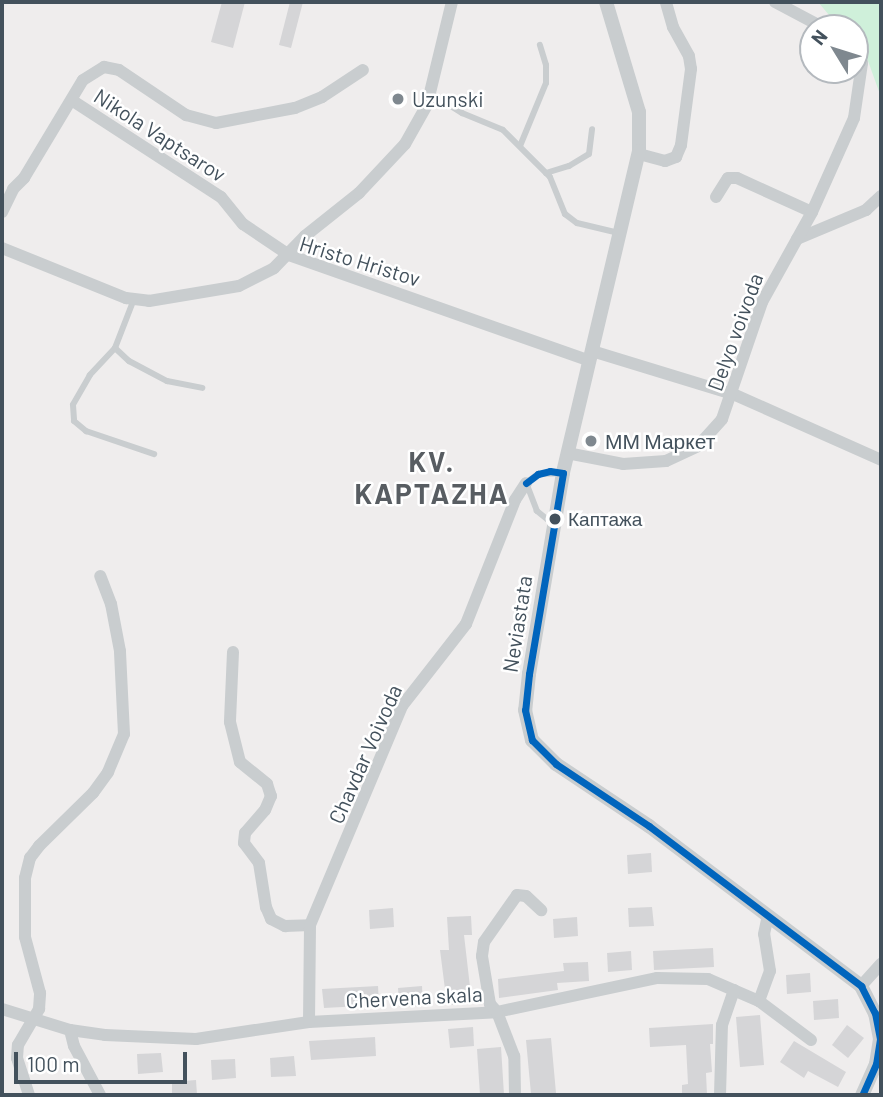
<!DOCTYPE html>
<meta charset="utf-8">
<style>
body{margin:0}
#map{position:relative;width:883px;height:1097px;overflow:hidden;background:#efeded;font-family:Barlow,sans-serif}
div>[style]{position:absolute}
[style*='--x']{left:calc(var(--x)*1px);top:calc(var(--y)*1px);width:calc(var(--w)*1px);rotate:calc(var(--a)*1deg)}
.green>*{inset:0;background:#cff0da}
.building>*{inset:0;background:#d5d5d7}
.service>*{height:6px;margin:-3px;padding:0 3px;transform-origin:3px;border-radius:3px;background:#c9cdcf}
.minor>*{height:12px;margin:-6px;padding:0 6px;transform-origin:6px;border-radius:6px;background:#c9cdcf}
.tertiary>*{height:14px;margin:-7px;padding:0 7px;transform-origin:7px;border-radius:7px;background:#c9cdcf}
.bus-1>*{height:7px;margin:-3.5px;padding:0 3.5px;transform-origin:3.5px;border-radius:3.5px;background:#0065bd}
.dots>*{width:19px;height:19px;translate:-50% -50%;box-sizing:border-box;border:4px solid #fff;border-radius:50%}
span{translate:-50% -50%;white-space:nowrap;text-align:center;line-height:1.15;-webkit-text-stroke:5px #fff;paint-order:stroke}
.bus-label{font-size:19px;color:#43515c}
.left{translate:0 -50%;text-align:left}
.poi-label{font-size:21px;color:#43515c}
.street-label{font-size:21px;color:#43515c}
.district-label{font-size:28px;color:#585d62;font-weight:700;letter-spacing:2px}
.frame{position:absolute;inset:0;border:4px solid #43515c;pointer-events:none}
.north{position:absolute;left:799px;top:14px;width:70px;height:70px;box-sizing:border-box;background:#fff;border:2px solid #b4b9be;border-radius:50%;rotate:308deg;font-size:19px;font-weight:700;line-height:28px;text-align:center;color:#43515c}
.north::after{content:'';display:block;margin:auto;width:24px;height:32px;background:#7f888f;clip-path:polygon(50% 0,100% 100%,50% 72%,0 100%)}
.scale{position:absolute;left:14px;top:1052px;width:173px;height:32px;box-sizing:border-box;border:4px solid #43515c;border-top:0;padding-left:9px;font-size:21px;line-height:24px;white-space:nowrap;color:#43515c;-webkit-text-stroke:5px #fff;paint-order:stroke}
</style>
<div id="map">
<div class="green">
<i style="clip-path:polygon(818px 2px,881px 2px,881px 97px,868px 61px,855px 46px,855px 28px,840px 28px)"></i>
</div>
<div class="building">
<i style="clip-path:polygon(222px 2px,245px 2px,233px 48px,211px 42px)"></i>
<i style="clip-path:polygon(290px 2px,303px 2px,291px 48px,279px 45px)"></i>
<i style="clip-path:polygon(651px 853px,652px 872px,628px 874px,627px 855px)"></i>
<i style="clip-path:polygon(652px 907px,654px 926px,629px 927px,628px 908px)"></i>
<i style="clip-path:polygon(393px 908px,394px 927px,370px 929px,369px 910px)"></i>
<i style="clip-path:polygon(471px 916px,472px 935px,464px 935px,472px 1004px,447px 1005px,440px 950px,449px 950px,447px 917px)"></i>
<i style="clip-path:polygon(577px 917px,578px 936px,554px 938px,553px 919px)"></i>
<i style="clip-path:polygon(713px 948px,714px 967px,654px 970px,653px 951px)"></i>
<i style="clip-path:polygon(631px 951px,632px 970px,608px 972px,607px 953px)"></i>
<i style="clip-path:polygon(588px 962px,589px 981px,557px 983px,558px 990px,499px 998px,498px 979px,564px 971px,563px 963px)"></i>
<i style="clip-path:polygon(810px 973px,811px 992px,787px 994px,786px 975px)"></i>
<i style="clip-path:polygon(378px 986px,379px 1005px,324px 1008px,322px 989px)"></i>
<i style="clip-path:polygon(422px 986px,423px 1006px,399px 1007px,398px 988px)"></i>
<i style="clip-path:polygon(838px 999px,839px 1018px,814px 1020px,813px 1001px)"></i>
<i style="clip-path:polygon(760px 1015px,764px 1065px,740px 1067px,736px 1017px)"></i>
<i style="clip-path:polygon(713px 1024px,713px 1044px,710px 1044px,712px 1072px,706px 1073px,707px 1095px,682px 1095px,682px 1085px,688px 1084px,686px 1045px,650px 1047px,649px 1028px)"></i>
<i style="clip-path:polygon(847px 1025px,864px 1038px,848px 1058px,832px 1045px)"></i>
<i style="clip-path:polygon(473px 1027px,474px 1046px,450px 1048px,448px 1029px)"></i>
<i style="clip-path:polygon(375px 1037px,376px 1056px,311px 1060px,309px 1041px)"></i>
<i style="clip-path:polygon(551px 1038px,556px 1093px,531px 1094px,526px 1040px)"></i>
<i style="clip-path:polygon(794px 1041px,846px 1072px,838px 1087px,808px 1071px,804px 1078px,780px 1062px)"></i>
<i style="clip-path:polygon(501px 1047px,504px 1095px,480px 1095px,477px 1049px)"></i>
<i style="clip-path:polygon(161px 1053px,163px 1072px,138px 1074px,137px 1054px)"></i>
<i style="clip-path:polygon(294px 1056px,296px 1076px,271px 1077px,270px 1058px)"></i>
<i style="clip-path:polygon(235px 1059px,236px 1078px,212px 1080px,211px 1060px)"></i>
<i style="clip-path:polygon(196px 1080px,197px 1095px,172px 1095px,172px 1082px)"></i>
</div>
<div class="service">
<i style="--x:430;--y:93;--w:38;--a:32"></i>
<i style="--x:462;--y:113;--w:44;--a:22.5"></i>
<i style="--x:503;--y:130;--w:66;--a:45"></i>
<i style="--x:550;--y:177;--w:40;--a:68"></i>
<i style="--x:565;--y:214;--w:15;--a:37"></i>
<i style="--x:577;--y:223;--w:43;--a:13.4"></i>
<i style="--x:520;--y:146;--w:68;--a:-67.6"></i>
<i style="--x:546;--y:83;--w:18;--a:-90"></i>
<i style="--x:546;--y:65;--w:21;--a:-107"></i>
<i style="--x:546;--y:173;--w:24;--a:-17"></i>
<i style="--x:569;--y:166;--w:23;--a:-31"></i>
<i style="--x:589;--y:154;--w:25;--a:-83"></i>
<i style="--x:134;--y:299;--w:53;--a:111.2"></i>
<i style="--x:115;--y:348;--w:37;--a:133"></i>
<i style="--x:90;--y:375;--w:34;--a:120"></i>
<i style="--x:73;--y:405;--w:16;--a:86"></i>
<i style="--x:74;--y:421;--w:16;--a:40"></i>
<i style="--x:86;--y:431;--w:72;--a:18.7"></i>
<i style="--x:115;--y:348;--w:19;--a:43"></i>
<i style="--x:129;--y:361;--w:43;--a:27.8"></i>
<i style="--x:167;--y:381;--w:36;--a:11"></i>
<i style="--x:553;--y:524;--w:21;--a:-141"></i>
<i style="--x:537;--y:511;--w:30;--a:-111"></i>
<i style="--x:526;--y:483;--w:15;--a:-37"></i>
<i style="--x:538;--y:474;--w:24;--a:-2"></i>
</div>
<div class="minor">
<i style="--x:775;--y:2;--w:55;--a:28"></i>
<i style="--x:73;--y:101;--w:176;--a:33"></i>
<i style="--x:221;--y:197;--w:35;--a:51"></i>
<i style="--x:243;--y:224;--w:55;--a:34"></i>
<i style="--x:289;--y:255;--w:319;--a:19.4"></i>
<i style="--x:639;--y:154;--w:27;--a:15"></i>
<i style="--x:665;--y:161;--w:12;--a:-20"></i>
<i style="--x:676;--y:157;--w:13;--a:-67"></i>
<i style="--x:681;--y:145;--w:77;--a:-82.5"></i>
<i style="--x:691;--y:69;--w:13;--a:-99"></i>
<i style="--x:689;--y:56;--w:33;--a:-119"></i>
<i style="--x:673;--y:27;--w:26;--a:-106"></i>
<i style="--x:716;--y:197;--w:22;--a:-58"></i>
<i style="--x:728;--y:178;--w:9;--a:0"></i>
<i style="--x:737;--y:178;--w:82;--a:24.4"></i>
<i style="--x:2;--y:212;--w:25;--a:-64"></i>
<i style="--x:13;--y:189;--w:16;--a:-45"></i>
<i style="--x:24;--y:178;--w:114;--a:-59"></i>
<i style="--x:83;--y:80;--w:25;--a:-32"></i>
<i style="--x:104;--y:67;--w:15;--a:11"></i>
<i style="--x:119;--y:70;--w:81;--a:33.9"></i>
<i style="--x:186;--y:115;--w:31;--a:15"></i>
<i style="--x:216;--y:123;--w:80;--a:-10.8"></i>
<i style="--x:295;--y:108;--w:29;--a:-22"></i>
<i style="--x:322;--y:97;--w:49;--a:-33.4"></i>
<i style="--x:797;--y:239;--w:75;--a:-22.8"></i>
<i style="--x:866;--y:210;--w:21;--a:-43"></i>
<i style="--x:2;--y:248;--w:134;--a:22"></i>
<i style="--x:126;--y:298;--w:23;--a:7"></i>
<i style="--x:149;--y:301;--w:91;--a:-9.5"></i>
<i style="--x:239;--y:286;--w:39;--a:-27"></i>
<i style="--x:274;--y:268;--w:45;--a:-45.9"></i>
<i style="--x:305;--y:236;--w:69;--a:-38.5"></i>
<i style="--x:359;--y:193;--w:67;--a:-46.8"></i>
<i style="--x:405;--y:144;--w:45;--a:-60.6"></i>
<i style="--x:427;--y:105;--w:106;--a:-76.4"></i>
<i style="--x:592;--y:351;--w:147;--a:17"></i>
<i style="--x:733;--y:394;--w:162;--a:24"></i>
<i style="--x:567;--y:453;--w:57;--a:11.1"></i>
<i style="--x:623;--y:464;--w:43;--a:-4"></i>
<i style="--x:666;--y:461;--w:35;--a:-25"></i>
<i style="--x:698;--y:446;--w:36;--a:-48"></i>
<i style="--x:722;--y:419;--w:124;--a:-71.1"></i>
<i style="--x:762;--y:302;--w:103;--a:-60.9"></i>
<i style="--x:812;--y:212;--w:103;--a:-65.9"></i>
<i style="--x:854;--y:118;--w:56;--a:-81.7"></i>
<i style="--x:862;--y:63;--w:14;--a:-120"></i>
<i style="--x:233;--y:652;--w:70;--a:92.5"></i>
<i style="--x:230;--y:722;--w:41;--a:76"></i>
<i style="--x:240;--y:762;--w:35;--a:39"></i>
<i style="--x:267;--y:784;--w:13;--a:72"></i>
<i style="--x:271;--y:796;--w:15;--a:113"></i>
<i style="--x:265;--y:810;--w:30;--a:131"></i>
<i style="--x:245;--y:833;--w:10;--a:96"></i>
<i style="--x:244;--y:843;--w:25;--a:53"></i>
<i style="--x:259;--y:863;--w:45;--a:81"></i>
<i style="--x:266;--y:907;--w:13;--a:67"></i>
<i style="--x:271;--y:919;--w:16;--a:27"></i>
<i style="--x:285;--y:926;--w:25;--a:-2"></i>
<i style="--x:861;--y:986;--w:30;--a:-48"></i>
<i style="--x:759;--y:1001;--w:32;--a:-70"></i>
<i style="--x:770;--y:971;--w:37;--a:-99"></i>
<i style="--x:764;--y:934;--w:19;--a:-78"></i>
<i style="--x:2;--y:1009;--w:71;--a:17.2"></i>
<i style="--x:70;--y:1030;--w:35;--a:8"></i>
<i style="--x:105;--y:1035;--w:91;--a:2.5"></i>
<i style="--x:196;--y:1039;--w:114;--a:-8.6"></i>
<i style="--x:309;--y:1022;--w:188;--a:-3"></i>
<i style="--x:497;--y:1012;--w:164;--a:-12"></i>
<i style="--x:657;--y:978;--w:51;--a:1.1"></i>
<i style="--x:708;--y:979;--w:56;--a:23.3"></i>
<i style="--x:759;--y:1001;--w:65;--a:36.9"></i>
<i style="--x:309;--y:1022;--w:97;--a:-89.4"></i>
<i style="--x:310;--y:925;--w:238;--a:-67.2"></i>
<i style="--x:402;--y:706;--w:104;--a:-52"></i>
<i style="--x:466;--y:624;--w:133;--a:-68.4"></i>
<i style="--x:515;--y:500;--w:20;--a:-57"></i>
<i style="--x:70;--y:1030;--w:16;--a:76"></i>
<i style="--x:74;--y:1046;--w:55;--a:62"></i>
<i style="--x:29;--y:1095;--w:39;--a:-108"></i>
<i style="--x:17;--y:1058;--w:13;--a:-86"></i>
<i style="--x:18;--y:1045;--w:42;--a:-59.7"></i>
<i style="--x:39;--y:1009;--w:16;--a:-86"></i>
<i style="--x:40;--y:993;--w:58;--a:-105"></i>
<i style="--x:25;--y:937;--w:59;--a:-90"></i>
<i style="--x:25;--y:878;--w:21;--a:-76"></i>
<i style="--x:30;--y:858;--w:15;--a:-53"></i>
<i style="--x:39;--y:846;--w:76;--a:-44.5"></i>
<i style="--x:93;--y:793;--w:26;--a:-54"></i>
<i style="--x:108;--y:772;--w:41;--a:-67.2"></i>
<i style="--x:124;--y:734;--w:83;--a:-92.8"></i>
<i style="--x:120;--y:651;--w:48;--a:-100.8"></i>
<i style="--x:111;--y:604;--w:30;--a:-111"></i>
<i style="--x:515;--y:1095;--w:39;--a:-91"></i>
<i style="--x:514;--y:1056;--w:47;--a:-111.1"></i>
<i style="--x:497;--y:1012;--w:11;--a:-131"></i>
<i style="--x:490;--y:1004;--w:49;--a:-99.5"></i>
<i style="--x:482;--y:956;--w:14;--a:-82"></i>
<i style="--x:484;--y:942;--w:57;--a:-54.9"></i>
<i style="--x:517;--y:895;--w:9;--a:6"></i>
<i style="--x:526;--y:896;--w:21;--a:43"></i>
<i style="--x:720;--y:1095;--w:70;--a:-88.4"></i>
<i style="--x:722;--y:1025;--w:37;--a:-71"></i>
</div>
<div class="tertiary">
<i style="--x:606;--y:2;--w:115;--a:73.3"></i>
<i style="--x:639;--y:112;--w:39;--a:90"></i>
<i style="--x:639;--y:151;--w:331;--a:103.3"></i>
<i style="--x:563;--y:473;--w:204;--a:99.6"></i>
<i style="--x:529;--y:674;--w:36;--a:96"></i>
<i style="--x:525;--y:710;--w:31;--a:77"></i>
<i style="--x:532;--y:740;--w:34;--a:45"></i>
<i style="--x:556;--y:764;--w:112;--a:33.7"></i>
<i style="--x:649;--y:826;--w:266;--a:37"></i>
<i style="--x:861;--y:986;--w:30;--a:63"></i>
<i style="--x:875;--y:1013;--w:26;--a:79"></i>
<i style="--x:880;--y:1039;--w:25;--a:99"></i>
<i style="--x:876;--y:1064;--w:34;--a:114"></i>
</div>
<div class="bus-1">
<i style="--x:526;--y:483;--w:15;--a:-37"></i>
<i style="--x:538;--y:474;--w:12;--a:-14"></i>
<i style="--x:550;--y:471;--w:13;--a:9"></i>
<i style="--x:563;--y:473;--w:204;--a:99.6"></i>
<i style="--x:529;--y:674;--w:36;--a:96"></i>
<i style="--x:525;--y:710;--w:31;--a:77"></i>
<i style="--x:532;--y:740;--w:34;--a:45"></i>
<i style="--x:556;--y:764;--w:112;--a:33.7"></i>
<i style="--x:649;--y:826;--w:266;--a:37"></i>
<i style="--x:861;--y:986;--w:30;--a:63"></i>
<i style="--x:875;--y:1013;--w:26;--a:79"></i>
<i style="--x:880;--y:1039;--w:25;--a:99"></i>
<i style="--x:876;--y:1064;--w:34;--a:114"></i>
</div>
<div class="dots">
<i style="left:398px;top:99px;background:#7f888f"></i>
<i style="left:591px;top:441px;background:#7f888f"></i>
<i style="left:555px;top:519px;background:#43515c"></i>
</div>
<div class="bus-label">
<span class="left" style="left:568px;top:519px">Каптажа</span>
</div>
<div class="poi-label">
<span class="left" style="left:412px;top:99px">Uzunski</span>
<span class="left" style="left:605px;top:441px">ММ Маркет</span>
</div>
<div class="street-label">
<span style="left:160px;top:135px;rotate:33deg">Nikola Vaptsarov</span>
<span style="left:360px;top:261px;rotate:17deg">Hristo Hristov</span>
<span style="left:735px;top:332px;rotate:-70deg">Delyo voivoda</span>
<span style="left:517px;top:624px;rotate:-81deg">Neviastata</span>
<span style="left:365px;top:754px;rotate:-66deg">Chavdar Voivoda</span>
<span style="left:414px;top:997px;rotate:-3deg">Chervena skala</span>
</div>
<div class="district-label">
<span style="left:432px;top:477px">KV.<br>KAPTAZHA</span>
</div>
<div class="frame"></div>
<div class="north">N</div>
<div class="scale">100 m</div>
</div>
